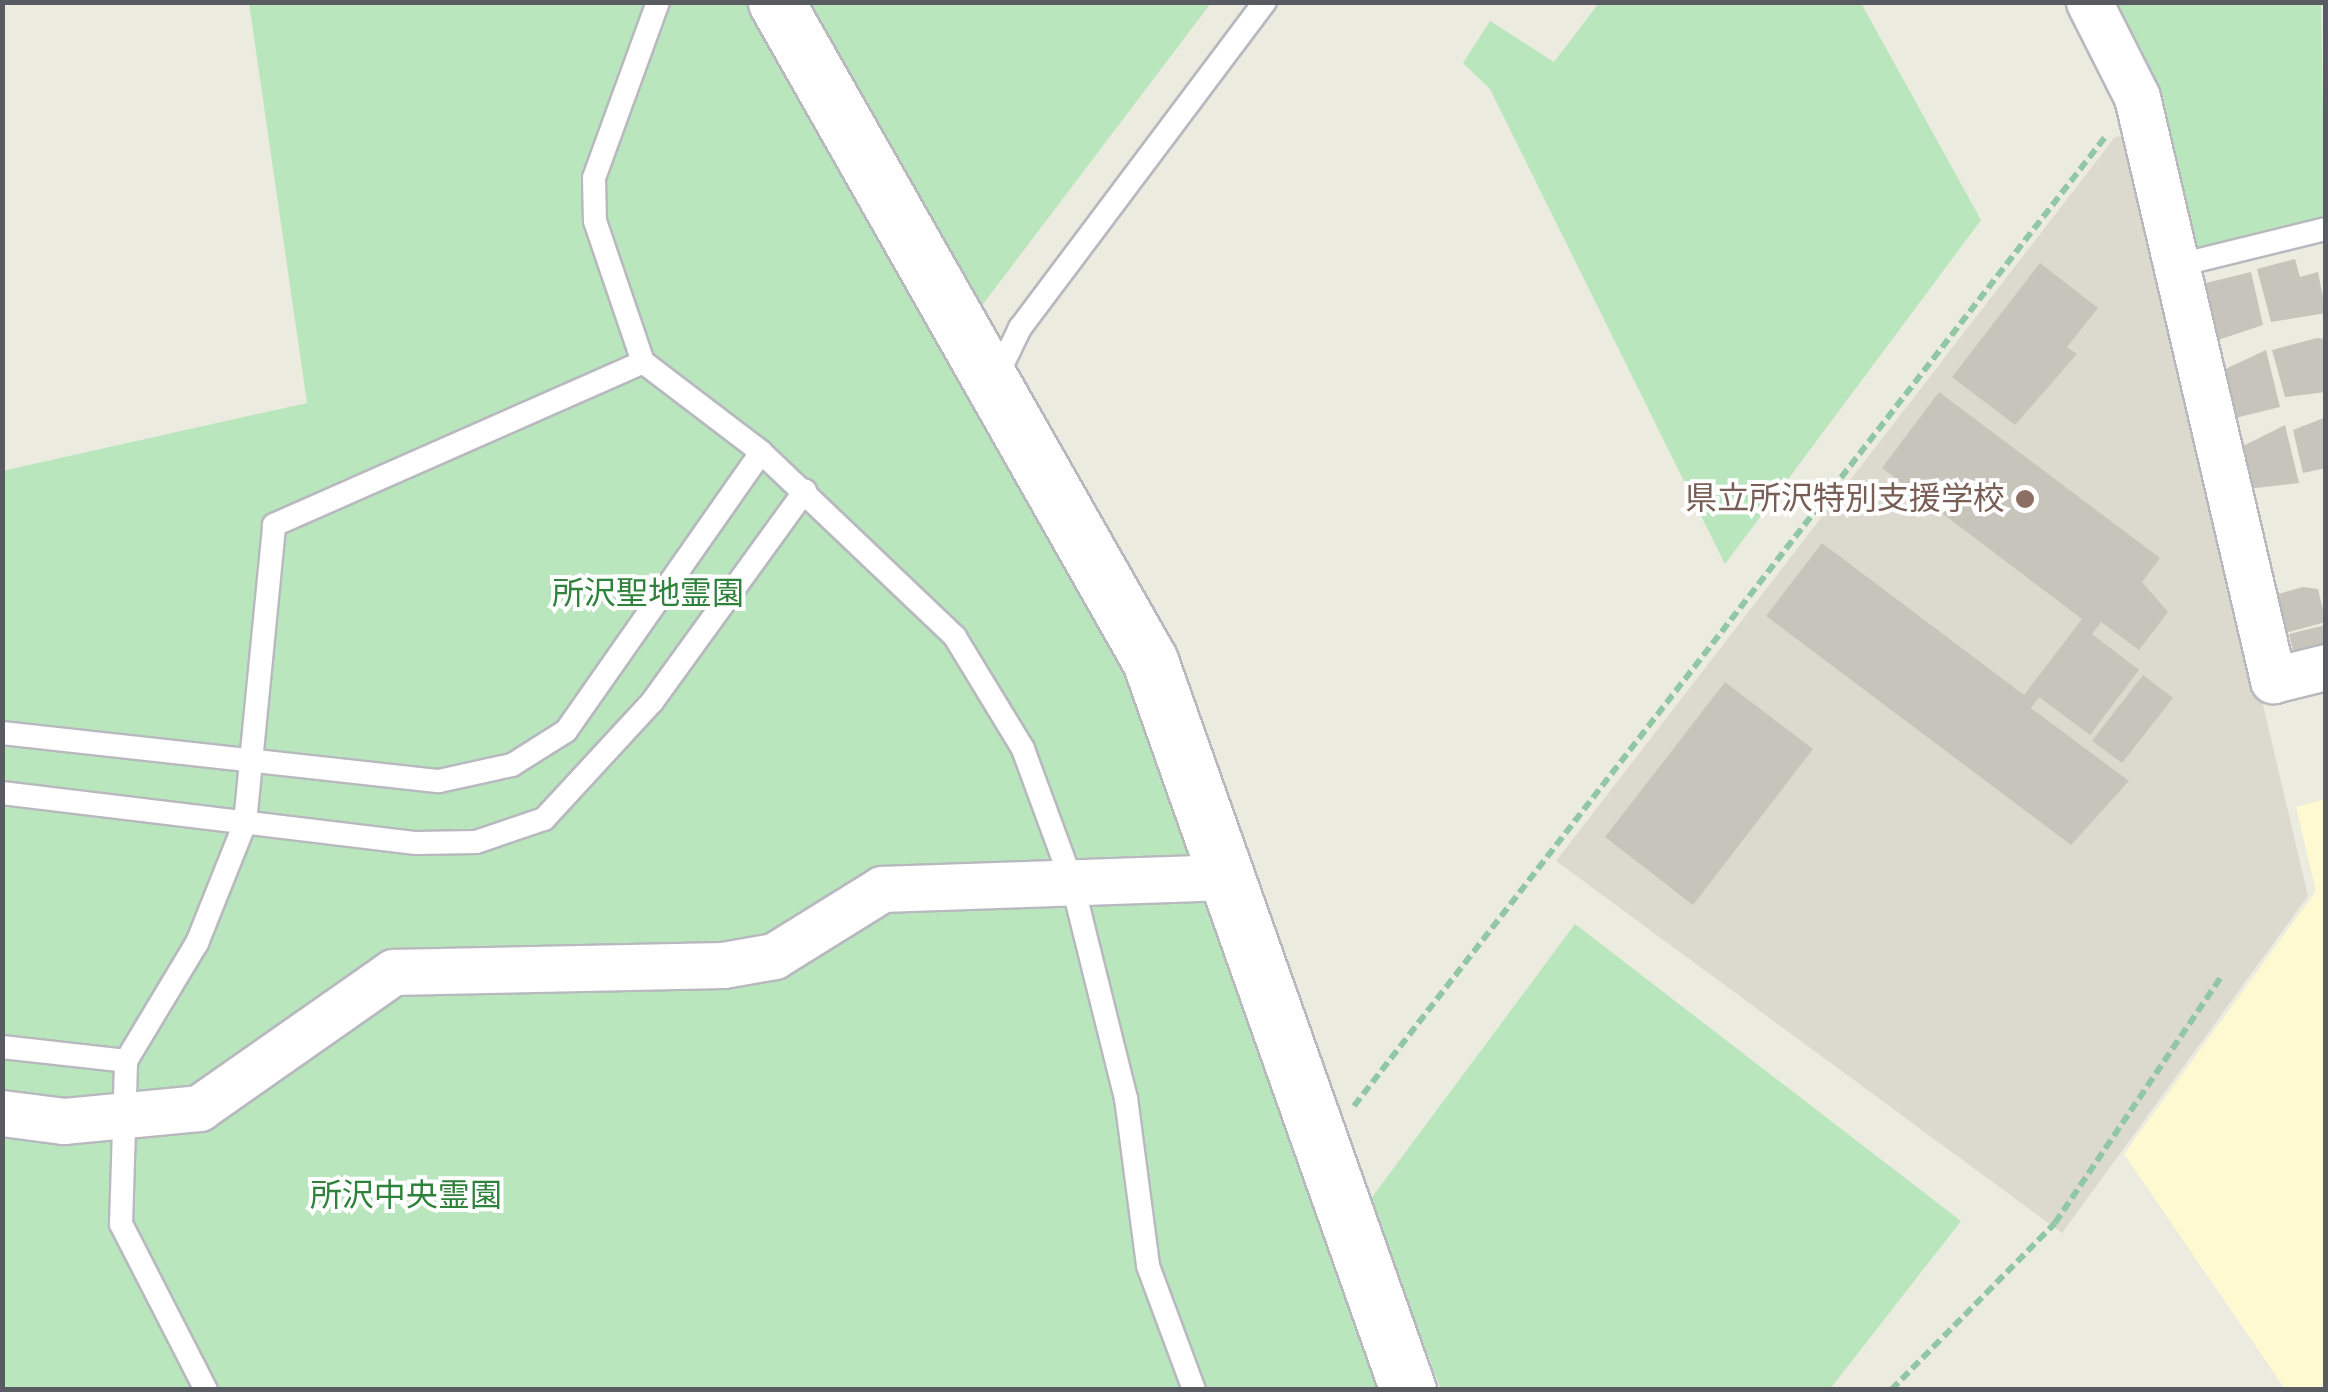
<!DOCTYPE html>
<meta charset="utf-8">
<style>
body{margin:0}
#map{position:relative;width:2328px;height:1392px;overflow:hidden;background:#ecebdf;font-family:Karla,"Noto Sans JP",sans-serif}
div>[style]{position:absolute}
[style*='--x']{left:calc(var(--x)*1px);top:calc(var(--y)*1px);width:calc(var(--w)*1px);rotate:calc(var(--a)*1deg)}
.commercial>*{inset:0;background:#fff9d1}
.education>*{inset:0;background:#dcdace}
.green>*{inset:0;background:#b9e6bd}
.building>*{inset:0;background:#c7c4bc}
.path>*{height:6px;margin-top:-3px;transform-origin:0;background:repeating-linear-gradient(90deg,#92c7a6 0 10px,transparent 0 15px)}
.roads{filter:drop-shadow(2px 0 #b7b9bf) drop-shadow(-2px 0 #b7b9bf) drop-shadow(0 2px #b7b9bf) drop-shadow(0 -2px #b7b9bf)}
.lane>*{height:22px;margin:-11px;padding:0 11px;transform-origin:11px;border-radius:11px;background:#fff}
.street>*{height:45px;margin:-22.5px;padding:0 22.5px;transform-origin:22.5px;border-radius:22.5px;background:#fff}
.secondary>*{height:55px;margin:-27.5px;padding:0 27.5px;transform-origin:27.5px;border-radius:27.5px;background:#fff}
.dots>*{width:28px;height:28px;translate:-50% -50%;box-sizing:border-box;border:5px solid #fff;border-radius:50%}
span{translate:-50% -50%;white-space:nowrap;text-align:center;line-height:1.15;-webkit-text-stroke:8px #fff;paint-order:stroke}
.education-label{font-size:32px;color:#785e54}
.right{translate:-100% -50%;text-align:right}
.park-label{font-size:32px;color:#2e823b}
.frame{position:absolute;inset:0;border:5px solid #585b61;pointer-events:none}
</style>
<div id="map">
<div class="commercial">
<i style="clip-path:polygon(2325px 799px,2325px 1389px,2285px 1389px,2124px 1154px,2316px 891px,2296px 807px)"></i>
</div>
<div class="education">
<i style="clip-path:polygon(2129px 135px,2308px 896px,2062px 1233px,1556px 861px,2115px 137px)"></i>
</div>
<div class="green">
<i style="clip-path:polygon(249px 3px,1211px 3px,974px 316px,1125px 625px,1388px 1389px,3px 1389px,2px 471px,307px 403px)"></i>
<i style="clip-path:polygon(1599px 3px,1861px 3px,1981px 220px,1725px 564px,1490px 89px,1463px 63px,1490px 21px,1554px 62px)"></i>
<i style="clip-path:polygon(2104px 3px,2321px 3px,2325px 219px,2193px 251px)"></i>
<i style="clip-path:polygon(1575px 924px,1961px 1221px,1830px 1389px,1441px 1390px,1370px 1200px)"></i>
</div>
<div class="building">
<i style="clip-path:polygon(2295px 259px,2300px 277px,2318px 272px,2326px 313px,2271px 322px,2257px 269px)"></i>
<i style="clip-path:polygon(2040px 263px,2098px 308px,2067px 347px,2077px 354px,2015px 425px,1952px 377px)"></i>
<i style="clip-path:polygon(2251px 272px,2263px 325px,2212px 342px,2198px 285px)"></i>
<i style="clip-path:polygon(2317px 338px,2326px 339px,2326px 392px,2285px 397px,2272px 350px)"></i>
<i style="clip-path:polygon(2266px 350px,2280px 407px,2231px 419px,2219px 372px)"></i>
<i style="clip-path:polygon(1939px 392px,2160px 558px,2142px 582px,2168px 612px,2139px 650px,2101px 622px,2092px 634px,2139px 670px,2090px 735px,2039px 697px,2031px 708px,2129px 781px,2071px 845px,1766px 616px,1822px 543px,2024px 695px,2082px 619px,1882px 468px)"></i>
<i style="clip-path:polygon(2326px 417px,2326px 468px,2303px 473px,2293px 430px)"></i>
<i style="clip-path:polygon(2285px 425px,2299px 483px,2247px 489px,2237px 449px)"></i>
<i style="clip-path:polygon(2303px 587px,2318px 589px,2326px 622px,2281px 634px,2271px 596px)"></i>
<i style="clip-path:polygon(2326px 625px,2326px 651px,2295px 659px,2289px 634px)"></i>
<i style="clip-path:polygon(2143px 675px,2173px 698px,2122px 763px,2092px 741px)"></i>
<i style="clip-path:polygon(1725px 682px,1813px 749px,1693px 905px,1605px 837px)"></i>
</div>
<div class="path">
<i style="--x:1354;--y:1106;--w:1227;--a:-52.22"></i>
<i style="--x:1891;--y:1390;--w:234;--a:-45.5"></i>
<i style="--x:2055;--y:1223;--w:299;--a:-56"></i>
</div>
<div class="roads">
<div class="lane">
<i style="--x:658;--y:2;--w:187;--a:110"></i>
<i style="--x:594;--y:178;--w:43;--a:88.7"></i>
<i style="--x:595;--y:221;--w:149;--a:71.2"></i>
<i style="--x:643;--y:362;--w:148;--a:37.3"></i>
<i style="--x:761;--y:452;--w:268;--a:43.6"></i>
<i style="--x:955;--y:637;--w:131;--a:58.7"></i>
<i style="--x:1023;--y:749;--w:142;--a:69.8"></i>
<i style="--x:1072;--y:882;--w:223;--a:76"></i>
<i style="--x:1126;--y:1098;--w:169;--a:82.5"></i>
<i style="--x:1148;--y:1266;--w:132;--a:69.6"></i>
<i style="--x:2175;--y:266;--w:155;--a:-13.8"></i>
<i style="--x:994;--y:382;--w:60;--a:-64.3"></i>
<i style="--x:1020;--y:328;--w:408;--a:-53.1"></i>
<i style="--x:2;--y:733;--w:440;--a:6.3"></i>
<i style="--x:439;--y:781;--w:75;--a:-12.4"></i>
<i style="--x:512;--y:765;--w:64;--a:-32.2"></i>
<i style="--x:566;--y:731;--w:340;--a:-55"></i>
<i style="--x:2;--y:793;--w:417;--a:6.9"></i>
<i style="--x:416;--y:843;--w:60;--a:-1"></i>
<i style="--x:476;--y:842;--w:72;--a:-18.7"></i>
<i style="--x:544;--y:819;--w:159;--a:-47.3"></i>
<i style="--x:652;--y:702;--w:261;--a:-54.1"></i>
<i style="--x:2;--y:1047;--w:125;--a:6.4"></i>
<i style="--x:206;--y:1390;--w:186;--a:-117.1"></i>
<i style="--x:121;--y:1224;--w:163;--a:-88.2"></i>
<i style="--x:126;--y:1061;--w:138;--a:-59"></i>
<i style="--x:197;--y:943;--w:129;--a:-68.2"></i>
<i style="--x:245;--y:823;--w:299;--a:-84.4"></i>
<i style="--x:274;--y:525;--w:403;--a:-23.8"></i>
</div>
<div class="street">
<i style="--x:2089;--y:2;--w:106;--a:63.2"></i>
<i style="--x:2137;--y:97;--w:599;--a:76.87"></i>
<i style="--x:2273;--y:680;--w:55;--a:-13.8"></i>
<i style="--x:2;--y:1113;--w:63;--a:7.4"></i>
<i style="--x:64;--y:1121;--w:136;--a:-5.5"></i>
<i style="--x:199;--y:1108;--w:237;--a:-35"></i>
<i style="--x:393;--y:972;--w:330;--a:-1.2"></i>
<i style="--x:723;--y:965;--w:52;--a:-10"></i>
<i style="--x:774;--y:956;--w:127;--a:-31.8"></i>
<i style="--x:882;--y:889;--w:345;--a:-2"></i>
</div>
<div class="secondary">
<i style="--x:776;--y:2;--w:758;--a:60.42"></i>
<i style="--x:1150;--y:661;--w:773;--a:70.51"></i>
</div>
</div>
<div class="dots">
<i style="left:2025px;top:499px;background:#8d6e63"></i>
</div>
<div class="education-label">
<span class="right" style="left:2005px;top:499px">県立所沢特別支援学校</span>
</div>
<div class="park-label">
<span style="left:648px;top:594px">所沢聖地霊園</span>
<span style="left:406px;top:1196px">所沢中央霊園</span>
</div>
<div class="frame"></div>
</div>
